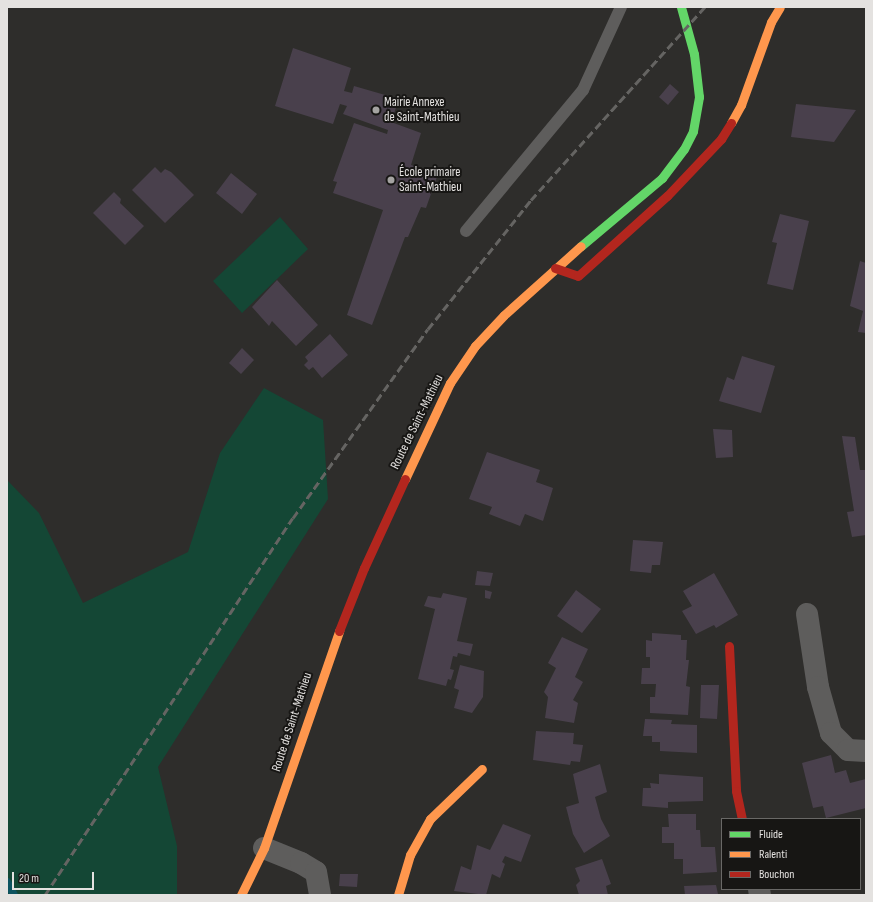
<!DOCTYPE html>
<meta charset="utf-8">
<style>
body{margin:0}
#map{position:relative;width:873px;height:902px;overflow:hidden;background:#2e2d2b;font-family:"Sofia Sans Condensed",sans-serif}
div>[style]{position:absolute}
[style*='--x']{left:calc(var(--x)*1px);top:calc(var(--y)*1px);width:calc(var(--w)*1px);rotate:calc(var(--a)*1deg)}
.green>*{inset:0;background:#144735}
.stream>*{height:8px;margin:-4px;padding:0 4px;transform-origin:4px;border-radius:4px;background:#0d5360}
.building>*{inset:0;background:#49404c}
.lane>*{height:12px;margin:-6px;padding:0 6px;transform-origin:6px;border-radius:6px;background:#5e5d5c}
.street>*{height:22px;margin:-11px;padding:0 11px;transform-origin:11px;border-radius:11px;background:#5e5d5c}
.fast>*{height:9px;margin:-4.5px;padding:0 4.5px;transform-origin:4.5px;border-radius:4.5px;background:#63d668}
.slow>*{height:9px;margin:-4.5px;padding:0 4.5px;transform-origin:4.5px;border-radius:4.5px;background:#ff974d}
.jam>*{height:9px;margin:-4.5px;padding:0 4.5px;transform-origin:4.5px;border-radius:4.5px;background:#b3261e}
.rail>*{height:3px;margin-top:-1.5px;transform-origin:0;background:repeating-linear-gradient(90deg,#656462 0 8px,transparent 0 12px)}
.dots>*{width:11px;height:11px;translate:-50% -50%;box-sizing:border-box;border:2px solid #171614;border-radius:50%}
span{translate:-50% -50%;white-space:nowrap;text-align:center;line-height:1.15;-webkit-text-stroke:4px #171614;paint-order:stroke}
.poi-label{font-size:13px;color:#e4e2e0}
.left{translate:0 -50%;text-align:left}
.street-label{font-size:13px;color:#e4e2e0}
.frame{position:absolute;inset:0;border:8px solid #e4e2e0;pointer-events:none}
.legend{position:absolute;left:721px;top:818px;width:140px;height:72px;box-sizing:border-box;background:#171614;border:1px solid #696866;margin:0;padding:5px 7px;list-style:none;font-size:12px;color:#e4e2e0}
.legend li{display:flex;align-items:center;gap:8px;height:20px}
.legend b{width:20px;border:1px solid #696866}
.scale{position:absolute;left:12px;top:872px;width:82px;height:18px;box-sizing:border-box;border:2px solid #e4e2e0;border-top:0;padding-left:5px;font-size:12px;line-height:14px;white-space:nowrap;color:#e4e2e0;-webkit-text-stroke:3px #171614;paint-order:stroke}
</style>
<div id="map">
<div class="green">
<i style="clip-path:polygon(280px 217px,308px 249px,242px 313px,213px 281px)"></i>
<i style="clip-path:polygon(264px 388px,323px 420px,328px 499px,158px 767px,177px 846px,177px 895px,7px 895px,7px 480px,39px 513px,83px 603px,188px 552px,220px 453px)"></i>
</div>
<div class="stream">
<i style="--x:7;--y:882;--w:15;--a:62"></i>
</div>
<div class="building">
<i style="clip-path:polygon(293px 48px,351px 68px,344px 91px,352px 93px,354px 86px,399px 99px,391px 122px,421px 133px,411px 165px,438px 174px,426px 208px,421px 207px,408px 237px,405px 237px,372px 325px,347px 315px,383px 210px,333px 193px,337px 182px,333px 181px,354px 123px,387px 134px,388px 130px,343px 114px,347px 106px,340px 104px,333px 124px,275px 106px)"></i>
<i style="clip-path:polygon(670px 84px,679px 92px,668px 105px,659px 97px)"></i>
<i style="clip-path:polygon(796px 104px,856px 110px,834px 142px,791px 137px)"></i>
<i style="clip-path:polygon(155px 167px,161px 173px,165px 169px,171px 172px,194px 195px,165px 223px,132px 190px)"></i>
<i style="clip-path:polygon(231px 173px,257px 194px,242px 214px,216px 193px)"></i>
<i style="clip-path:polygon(114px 192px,121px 199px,120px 203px,144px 226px,125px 245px,93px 213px)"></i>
<i style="clip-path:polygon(780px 214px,809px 221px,793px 290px,767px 284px,777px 243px,772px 242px)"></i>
<i style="clip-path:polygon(860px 261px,866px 263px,866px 333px,858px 332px,863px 311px,850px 306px)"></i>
<i style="clip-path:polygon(277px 280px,318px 325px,296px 346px,272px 321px,269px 326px,252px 307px)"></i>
<i style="clip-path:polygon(330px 334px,348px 355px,322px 378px,313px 367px,309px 370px,304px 365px,308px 361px,305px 357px)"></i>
<i style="clip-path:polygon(242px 348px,254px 360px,241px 374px,229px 363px)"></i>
<i style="clip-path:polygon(742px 356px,775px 366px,761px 413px,719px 401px,727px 377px,734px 380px)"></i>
<i style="clip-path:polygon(713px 429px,732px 430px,733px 457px,716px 458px)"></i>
<i style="clip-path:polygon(842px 436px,855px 437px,860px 470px,866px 470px,866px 535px,852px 537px,847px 512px,854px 511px)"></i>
<i style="clip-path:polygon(487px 452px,540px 470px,536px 482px,553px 488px,543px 521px,525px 514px,520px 526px,489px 514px,492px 507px,469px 499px)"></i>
<i style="clip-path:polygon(633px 540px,663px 542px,660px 565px,652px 565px,651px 573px,630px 571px)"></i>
<i style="clip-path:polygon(477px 571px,493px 573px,490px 586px,475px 585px)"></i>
<i style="clip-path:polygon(714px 573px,738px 615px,716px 628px,714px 625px,696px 634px,682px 611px,692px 606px,683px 591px)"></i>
<i style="clip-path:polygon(485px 590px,492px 592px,490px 599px,485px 598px)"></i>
<i style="clip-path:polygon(576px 590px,601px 609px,582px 633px,557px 616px)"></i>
<i style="clip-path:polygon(443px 593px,467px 598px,457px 641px,473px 644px,470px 656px,458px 653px,457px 657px,453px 656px,450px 669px,454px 670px,451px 680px,448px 679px,446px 686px,418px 679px,435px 609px,424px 606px,428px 596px,441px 598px)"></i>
<i style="clip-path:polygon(652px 633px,681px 635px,681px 640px,687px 640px,686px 660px,689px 660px,686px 686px,690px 687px,688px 715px,650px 713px,650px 697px,655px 697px,656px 684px,641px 684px,642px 668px,650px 668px,650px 657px,646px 657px,646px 640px,652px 641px)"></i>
<i style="clip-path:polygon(562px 637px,588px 649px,575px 677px,583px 682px,573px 700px,578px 703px,574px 723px,545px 718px,548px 697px,544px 692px,556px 668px,548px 663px)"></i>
<i style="clip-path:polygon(460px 665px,484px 671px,483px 697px,472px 713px,454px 708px,459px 690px,454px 688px)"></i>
<i style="clip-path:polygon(701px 685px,719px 685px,717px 719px,700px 718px)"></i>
<i style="clip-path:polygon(645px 719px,672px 720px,671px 724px,697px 725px,697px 753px,660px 751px,660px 742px,652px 742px,652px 736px,643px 736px)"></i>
<i style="clip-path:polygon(536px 731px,574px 733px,573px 744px,583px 745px,580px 762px,571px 761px,570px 765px,533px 760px)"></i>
<i style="clip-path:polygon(831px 755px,835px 773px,846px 770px,850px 783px,866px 779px,866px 808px,826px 818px,823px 806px,813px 808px,802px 763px)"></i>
<i style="clip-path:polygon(600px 764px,607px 792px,595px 797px,601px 819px,610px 836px,584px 853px,573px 834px,566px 807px,579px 803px,573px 774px)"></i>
<i style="clip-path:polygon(659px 774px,703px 777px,703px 801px,668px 802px,668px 808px,642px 806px,643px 788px,651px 788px,650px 783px,659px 784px)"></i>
<i style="clip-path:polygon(668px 814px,696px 814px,696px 830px,700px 830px,701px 847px,715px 847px,717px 872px,683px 874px,683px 859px,674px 859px,674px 843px,662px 843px,662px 827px,669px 827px)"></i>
<i style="clip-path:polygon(503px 824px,531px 835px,521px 862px,505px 856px,502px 862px,505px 864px,500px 878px,492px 874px,486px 895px,454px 891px,461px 866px,471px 870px,477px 845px,490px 850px)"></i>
<i style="clip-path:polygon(602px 859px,611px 884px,606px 886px,608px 895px,579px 895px,576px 885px,580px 881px,575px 868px)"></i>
<i style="clip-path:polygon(340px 874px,358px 874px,357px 887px,339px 886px)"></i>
<i style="clip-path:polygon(716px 885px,718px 894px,715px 895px,685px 895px,684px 886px)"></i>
</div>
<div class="lane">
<i style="--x:466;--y:231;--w:183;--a:-50.3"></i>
<i style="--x:583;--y:90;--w:91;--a:-65.4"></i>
</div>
<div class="street">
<i style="--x:807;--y:614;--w:74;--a:81.4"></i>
<i style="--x:818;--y:687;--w:48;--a:74.2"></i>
<i style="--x:831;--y:733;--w:24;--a:45"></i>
<i style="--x:848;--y:750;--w:18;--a:3"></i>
<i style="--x:264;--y:848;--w:40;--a:22"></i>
<i style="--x:301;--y:863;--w:17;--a:31"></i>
<i style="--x:316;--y:872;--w:23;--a:80"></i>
<i style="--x:759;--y:889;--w:6;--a:81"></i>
</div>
<div class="fast">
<i style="--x:581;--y:246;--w:106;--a:-40"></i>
<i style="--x:662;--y:178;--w:36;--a:-53"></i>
<i style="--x:684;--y:149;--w:20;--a:-63"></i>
<i style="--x:693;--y:131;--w:35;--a:-80"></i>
<i style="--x:699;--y:97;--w:43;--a:-96.6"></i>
<i style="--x:694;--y:54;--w:49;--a:-105.5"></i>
</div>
<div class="slow">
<i style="--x:731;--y:123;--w:21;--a:-61"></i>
<i style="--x:741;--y:105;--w:88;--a:-70.1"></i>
<i style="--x:771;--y:22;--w:17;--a:-59"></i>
<i style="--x:405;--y:479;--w:106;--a:-64.9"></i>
<i style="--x:450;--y:383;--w:45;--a:-56"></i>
<i style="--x:475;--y:346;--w:42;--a:-46.9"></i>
<i style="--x:504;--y:315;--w:103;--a:-41.9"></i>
<i style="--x:241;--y:895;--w:52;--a:-63.9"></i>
<i style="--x:264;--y:848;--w:230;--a:-70.9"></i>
<i style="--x:398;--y:895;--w:42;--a:-73.3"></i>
<i style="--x:410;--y:855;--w:41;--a:-60.9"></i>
<i style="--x:430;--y:819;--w:72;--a:-43.9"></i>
</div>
<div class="jam">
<i style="--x:555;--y:268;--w:24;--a:19"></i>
<i style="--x:578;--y:276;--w:120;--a:-42"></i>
<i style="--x:667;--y:196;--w:79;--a:-46.5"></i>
<i style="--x:721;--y:139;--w:19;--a:-58"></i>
<i style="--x:339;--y:631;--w:68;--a:-68.4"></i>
<i style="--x:364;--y:568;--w:98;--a:-65.3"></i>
<i style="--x:729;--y:646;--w:145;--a:87.2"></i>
<i style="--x:736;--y:791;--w:29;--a:78"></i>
</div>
<div class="rail">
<i style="--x:45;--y:895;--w:451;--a:-56.7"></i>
<i style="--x:293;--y:518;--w:232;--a:-54.5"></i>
<i style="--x:428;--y:329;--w:165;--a:-51.4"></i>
<i style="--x:531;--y:200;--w:260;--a:-48"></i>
</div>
<div class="dots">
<i style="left:376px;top:110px;background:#a4a3a1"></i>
<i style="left:391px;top:180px;background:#a4a3a1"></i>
</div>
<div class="poi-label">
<span class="left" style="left:384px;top:110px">Mairie Annexe<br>de Saint-Mathieu</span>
<span class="left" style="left:399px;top:180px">École primaire<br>Saint-Mathieu</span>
</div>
<div class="street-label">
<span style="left:417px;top:422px;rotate:-64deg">Route de Saint-Mathieu</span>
<span style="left:292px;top:722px;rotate:-72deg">Route de Saint-Mathieu</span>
</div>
<div class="frame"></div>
<ul class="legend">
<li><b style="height:5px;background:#63d668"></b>Fluide</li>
<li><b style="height:5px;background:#ff974d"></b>Ralenti</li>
<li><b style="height:5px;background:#b3261e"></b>Bouchon</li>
</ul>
<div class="scale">20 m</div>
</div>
